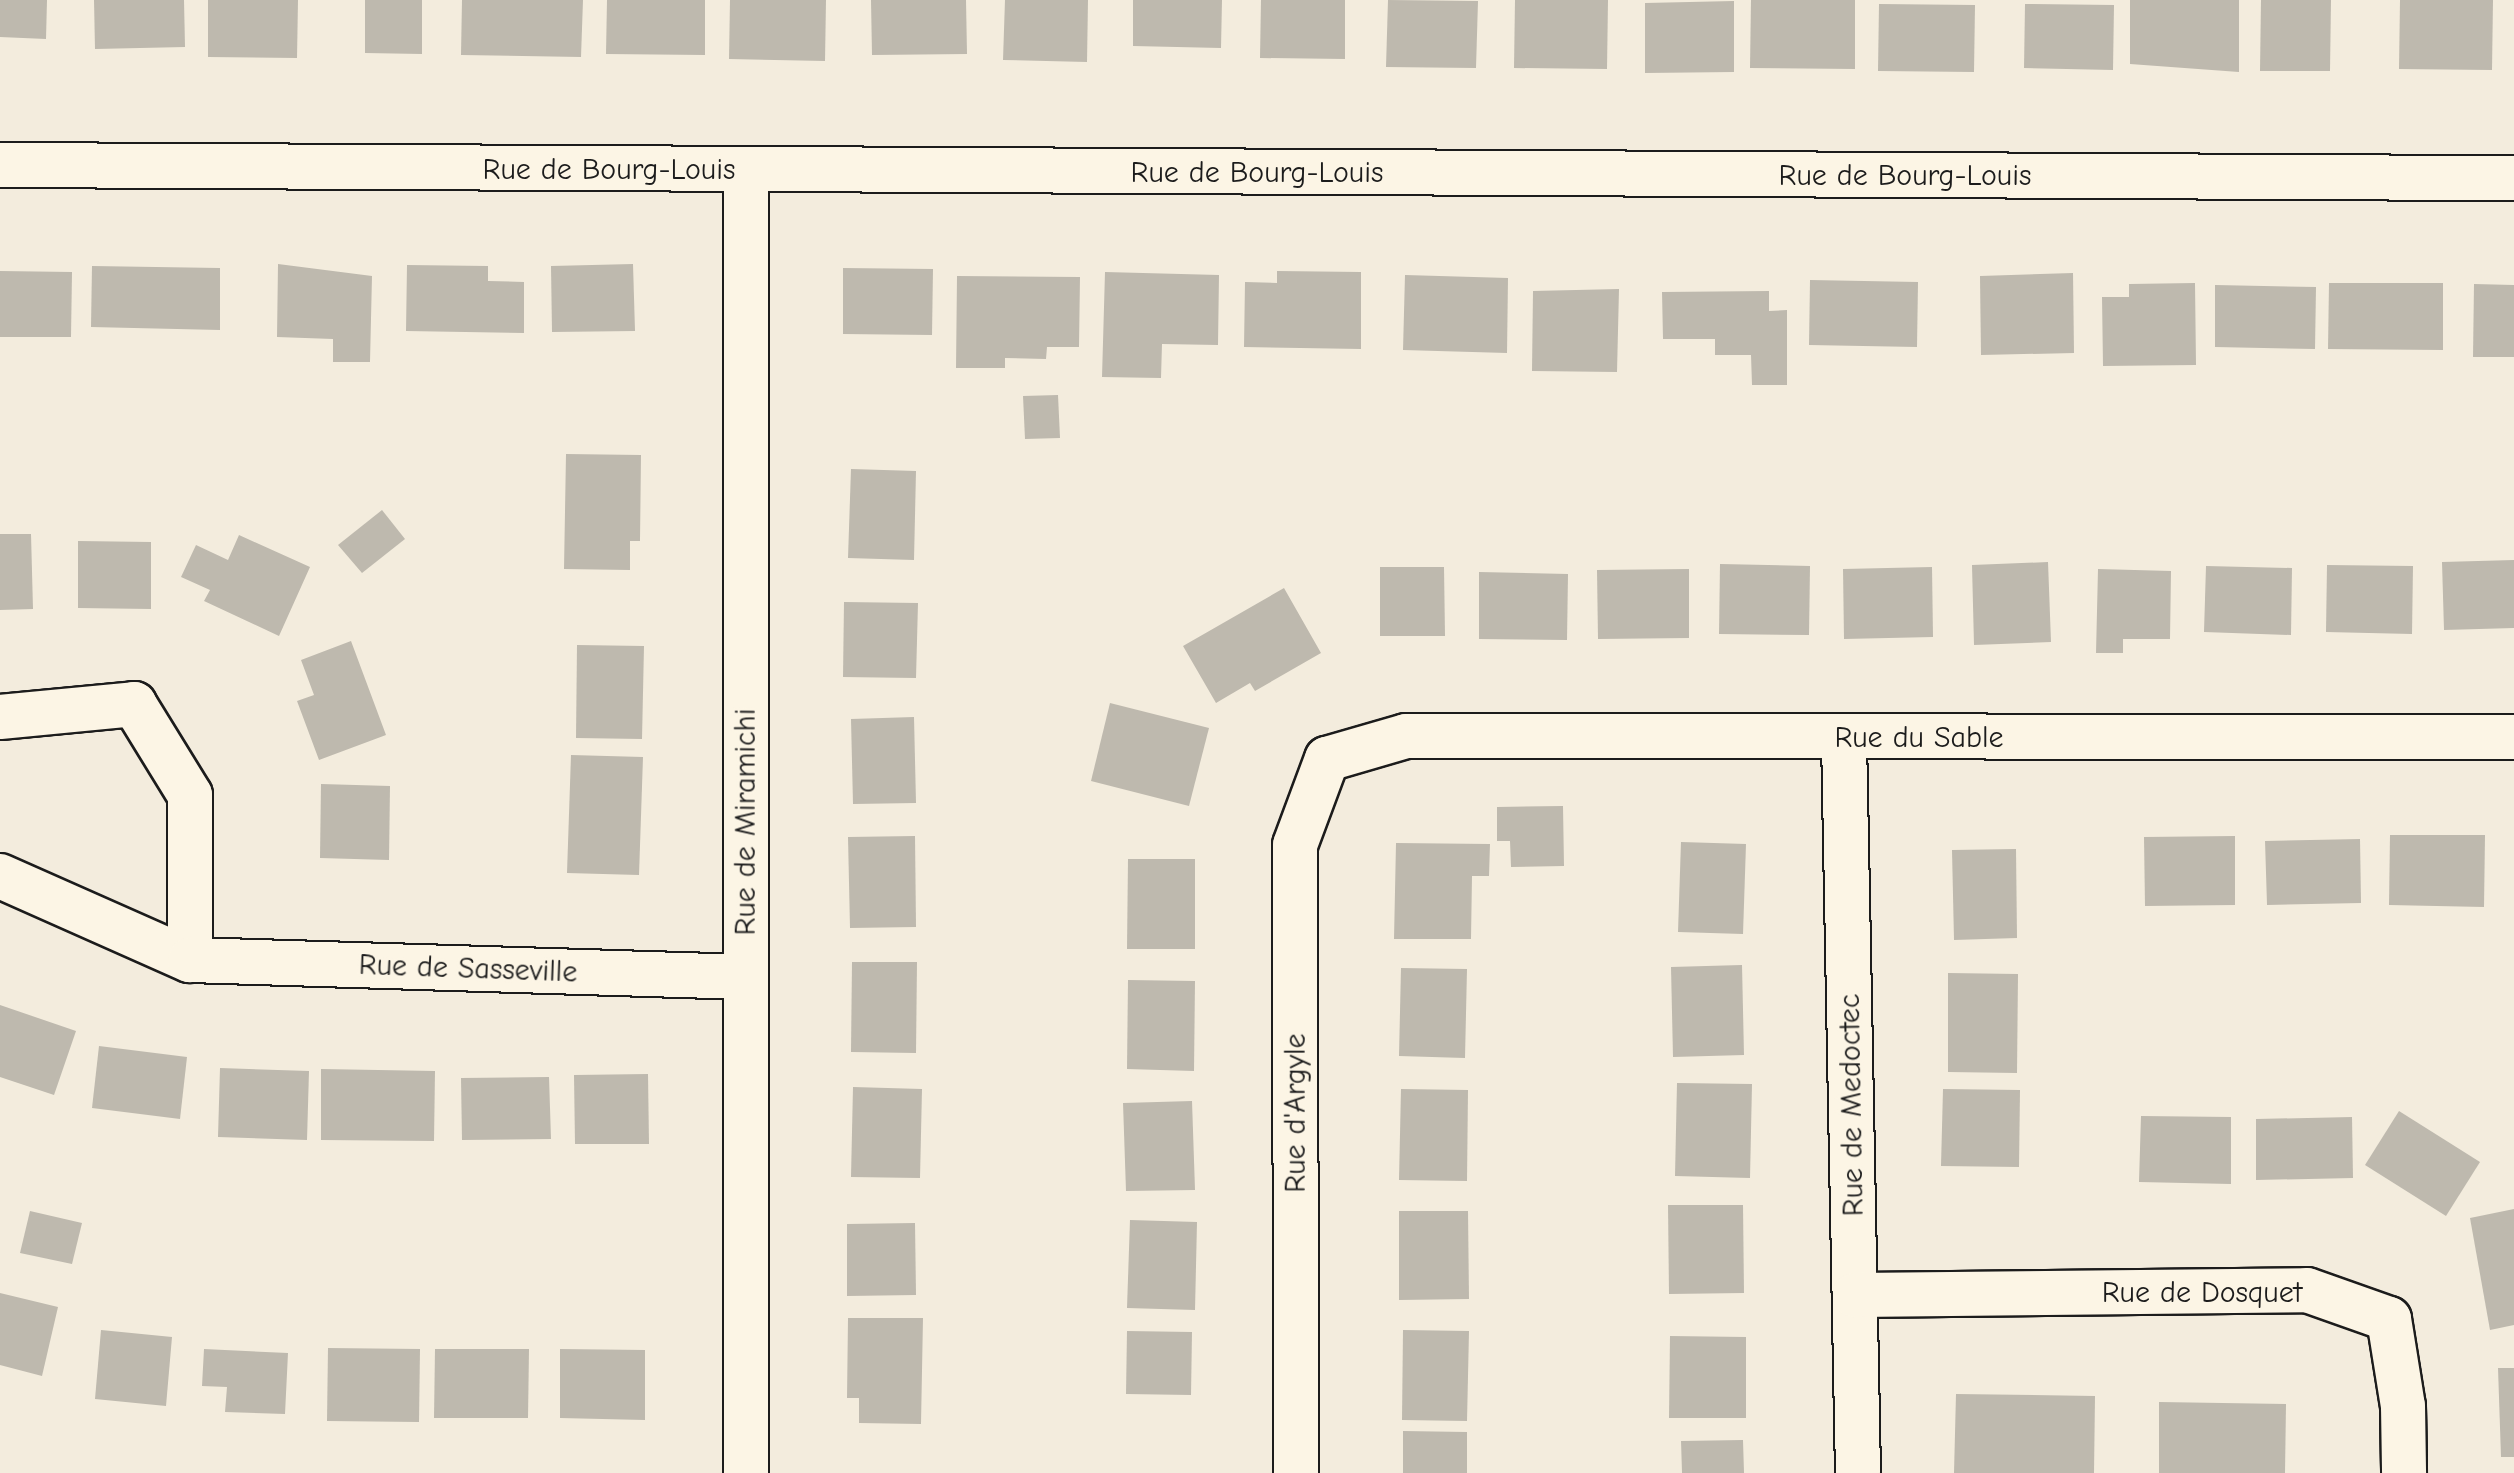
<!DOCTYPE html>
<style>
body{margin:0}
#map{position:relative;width:2514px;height:1473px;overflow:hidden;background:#f3ecdd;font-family:"Comic Neue",sans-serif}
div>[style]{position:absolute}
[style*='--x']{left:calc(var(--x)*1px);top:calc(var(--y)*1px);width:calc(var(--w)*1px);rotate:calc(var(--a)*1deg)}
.building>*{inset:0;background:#beb9ae}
.roads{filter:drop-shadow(2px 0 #1c1c1c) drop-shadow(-2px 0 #1c1c1c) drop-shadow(0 2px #1c1c1c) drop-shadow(0 -2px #1c1c1c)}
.minor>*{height:44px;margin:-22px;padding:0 22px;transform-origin:22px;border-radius:22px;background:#fcf5e5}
span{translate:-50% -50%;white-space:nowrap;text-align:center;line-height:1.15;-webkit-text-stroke:6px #fcf5e5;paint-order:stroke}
.street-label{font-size:30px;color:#1c1c1c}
</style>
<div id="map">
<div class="building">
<i style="clip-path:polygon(0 0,47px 0,46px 39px,0 37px)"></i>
<i style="clip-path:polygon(94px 0,184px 0,185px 47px,95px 49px)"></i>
<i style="clip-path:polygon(208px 0,298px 0,297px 58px,208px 57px)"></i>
<i style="clip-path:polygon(365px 0,422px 0,422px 54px,365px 53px)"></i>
<i style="clip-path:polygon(462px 0,583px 0,581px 57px,461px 55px)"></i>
<i style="clip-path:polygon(607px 0,705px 0,705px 55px,606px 54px)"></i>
<i style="clip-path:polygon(730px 0,826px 0,825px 61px,729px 59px)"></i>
<i style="clip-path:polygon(871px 0,966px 0,967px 54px,872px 55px)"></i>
<i style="clip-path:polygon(1005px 0,1088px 0,1087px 62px,1003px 60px)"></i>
<i style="clip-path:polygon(1133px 0,1222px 0,1221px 48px,1133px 46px)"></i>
<i style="clip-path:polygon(1261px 0,1345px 0,1345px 59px,1260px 58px)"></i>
<i style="clip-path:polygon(1388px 0,1478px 1px,1476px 68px,1386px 67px)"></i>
<i style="clip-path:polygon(1515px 0,1608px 0,1607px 69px,1514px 68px)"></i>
<i style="clip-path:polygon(1751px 0,1855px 0,1855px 69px,1750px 68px)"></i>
<i style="clip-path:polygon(2130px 0,2239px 0,2239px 72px,2130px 64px)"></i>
<i style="clip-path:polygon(2261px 0,2331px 0,2330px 71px,2260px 71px)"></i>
<i style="clip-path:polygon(2400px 0,2493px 0,2492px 70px,2399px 69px)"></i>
<i style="clip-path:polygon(1734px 1px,1734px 72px,1645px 73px,1645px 3px)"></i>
<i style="clip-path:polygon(1879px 4px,1975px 5px,1974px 72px,1878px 71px)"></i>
<i style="clip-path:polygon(2025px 4px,2114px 5px,2113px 70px,2024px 68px)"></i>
<i style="clip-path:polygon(278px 264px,372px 276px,370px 362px,333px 362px,333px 339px,277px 337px)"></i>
<i style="clip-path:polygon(633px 264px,635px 331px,552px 332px,551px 266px)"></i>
<i style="clip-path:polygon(407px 265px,488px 266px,488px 281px,524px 282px,524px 333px,406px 331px)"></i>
<i style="clip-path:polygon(92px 266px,220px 268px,220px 330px,91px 327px)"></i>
<i style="clip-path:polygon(843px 268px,933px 269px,932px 335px,843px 334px)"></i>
<i style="clip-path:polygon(0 271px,72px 272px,71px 337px,0 337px)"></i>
<i style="clip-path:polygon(1277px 271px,1361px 272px,1361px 349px,1244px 347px,1245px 282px,1277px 283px)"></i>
<i style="clip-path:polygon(1105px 272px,1219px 275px,1218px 345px,1162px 344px,1161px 378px,1102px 377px)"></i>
<i style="clip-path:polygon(2073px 273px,2074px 353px,1981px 355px,1980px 276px)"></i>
<i style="clip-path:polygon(1405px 275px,1508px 278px,1507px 353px,1403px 350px)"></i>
<i style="clip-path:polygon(957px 276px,1080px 277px,1079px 347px,1047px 347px,1046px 359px,1005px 358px,1005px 368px,956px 368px)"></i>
<i style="clip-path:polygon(1810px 280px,1918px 282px,1917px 347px,1809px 345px)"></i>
<i style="clip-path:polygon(2195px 283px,2196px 365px,2103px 366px,2102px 297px,2129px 297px,2129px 284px)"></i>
<i style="clip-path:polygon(2329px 283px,2443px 283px,2443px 350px,2328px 349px)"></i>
<i style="clip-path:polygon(2474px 284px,2514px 285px,2514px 357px,2473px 357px)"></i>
<i style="clip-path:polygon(2215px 285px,2316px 287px,2315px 349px,2215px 347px)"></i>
<i style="clip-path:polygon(1619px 289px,1617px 372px,1532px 371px,1533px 291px)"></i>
<i style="clip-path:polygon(1769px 291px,1769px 311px,1787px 310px,1787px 385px,1752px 385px,1751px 355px,1715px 355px,1715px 339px,1663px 339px,1662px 292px)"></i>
<i style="clip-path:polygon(1058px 395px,1060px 438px,1025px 439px,1023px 396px)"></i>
<i style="clip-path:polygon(566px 454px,641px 455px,640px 541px,630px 541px,630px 570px,564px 569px)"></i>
<i style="clip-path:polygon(851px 469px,916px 471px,914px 560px,848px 558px)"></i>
<i style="clip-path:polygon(382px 510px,405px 539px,362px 573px,338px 545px)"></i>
<i style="clip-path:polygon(0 534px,31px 534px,33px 609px,0 610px)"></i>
<i style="clip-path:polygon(239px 535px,310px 567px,279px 636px,204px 601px,210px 590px,181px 577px,196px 545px,228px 560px)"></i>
<i style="clip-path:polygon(78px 541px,151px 542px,151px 609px,78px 608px)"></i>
<i style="clip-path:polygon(2514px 560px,2514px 628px,2444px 630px,2442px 562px)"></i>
<i style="clip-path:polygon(2048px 562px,2051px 642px,1974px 645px,1972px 565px)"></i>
<i style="clip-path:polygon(1720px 564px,1810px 566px,1809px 635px,1719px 634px)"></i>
<i style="clip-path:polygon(2327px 565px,2413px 566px,2412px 634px,2326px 632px)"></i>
<i style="clip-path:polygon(2206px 566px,2292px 568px,2291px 635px,2204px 632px)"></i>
<i style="clip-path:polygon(1380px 567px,1444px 567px,1445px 636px,1380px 636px)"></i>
<i style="clip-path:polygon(1932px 567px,1933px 637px,1844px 639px,1843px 569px)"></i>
<i style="clip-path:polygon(1689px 569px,1689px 638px,1598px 639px,1597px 570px)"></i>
<i style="clip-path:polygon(2098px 569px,2171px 571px,2170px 639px,2123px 639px,2123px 653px,2096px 653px)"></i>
<i style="clip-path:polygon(1479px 572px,1568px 574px,1567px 640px,1479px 639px)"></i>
<i style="clip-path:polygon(1284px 588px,1321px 653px,1255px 691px,1250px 683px,1216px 703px,1183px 646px)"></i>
<i style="clip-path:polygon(844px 602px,918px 603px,916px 678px,843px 677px)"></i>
<i style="clip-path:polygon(351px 641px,386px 735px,319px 760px,297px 701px,314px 695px,301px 660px)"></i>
<i style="clip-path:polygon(577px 645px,644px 646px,642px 739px,576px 738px)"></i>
<i style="clip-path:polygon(1110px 703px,1209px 728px,1189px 806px,1091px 781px)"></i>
<i style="clip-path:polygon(914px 717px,916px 803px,853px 804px,851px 719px)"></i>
<i style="clip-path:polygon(571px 755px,643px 757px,639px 875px,567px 873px)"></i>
<i style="clip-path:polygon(321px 784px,390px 786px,389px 860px,320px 858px)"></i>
<i style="clip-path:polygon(1563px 806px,1564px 866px,1511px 867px,1510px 841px,1497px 841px,1497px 807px)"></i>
<i style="clip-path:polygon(2390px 835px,2485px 835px,2484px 907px,2389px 905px)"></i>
<i style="clip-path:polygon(915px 836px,916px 927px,850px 928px,848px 837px)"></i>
<i style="clip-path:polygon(2235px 836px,2235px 905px,2145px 906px,2144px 837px)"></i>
<i style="clip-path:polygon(2360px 839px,2361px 903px,2267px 905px,2265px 841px)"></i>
<i style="clip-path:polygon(1681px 842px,1746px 844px,1743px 934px,1678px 932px)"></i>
<i style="clip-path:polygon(1396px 843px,1490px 844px,1489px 876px,1472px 876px,1471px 939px,1394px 939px)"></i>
<i style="clip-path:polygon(2016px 849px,2017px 938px,1954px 940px,1952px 850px)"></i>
<i style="clip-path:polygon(1128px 859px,1195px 859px,1195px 949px,1127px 949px)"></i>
<i style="clip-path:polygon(852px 962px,917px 962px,916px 1053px,851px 1052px)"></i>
<i style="clip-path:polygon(1742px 965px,1744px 1055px,1673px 1057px,1671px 967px)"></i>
<i style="clip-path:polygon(1401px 968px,1467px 969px,1465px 1058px,1399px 1056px)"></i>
<i style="clip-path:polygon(1948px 973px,2018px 974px,2017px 1073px,1948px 1072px)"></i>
<i style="clip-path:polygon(1128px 980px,1195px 981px,1194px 1071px,1127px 1069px)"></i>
<i style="clip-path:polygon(0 1005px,76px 1031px,54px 1095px,0 1077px)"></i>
<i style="clip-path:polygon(99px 1046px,187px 1057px,180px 1119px,92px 1108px)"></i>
<i style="clip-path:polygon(220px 1068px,309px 1071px,307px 1140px,218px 1137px)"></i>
<i style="clip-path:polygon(321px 1069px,435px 1071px,434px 1141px,321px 1140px)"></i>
<i style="clip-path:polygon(648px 1074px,649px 1144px,575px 1144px,574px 1075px)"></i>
<i style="clip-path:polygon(549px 1077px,551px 1139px,462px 1140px,461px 1078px)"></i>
<i style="clip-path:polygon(1677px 1083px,1752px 1084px,1750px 1178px,1675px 1176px)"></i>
<i style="clip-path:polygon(853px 1087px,922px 1089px,920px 1178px,851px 1177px)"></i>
<i style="clip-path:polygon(1401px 1089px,1468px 1090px,1467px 1181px,1399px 1180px)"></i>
<i style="clip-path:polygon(1943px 1089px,2020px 1090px,2019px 1167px,1941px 1166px)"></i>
<i style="clip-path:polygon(1192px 1101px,1195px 1190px,1126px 1191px,1123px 1103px)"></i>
<i style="clip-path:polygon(2399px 1111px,2480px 1162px,2446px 1216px,2365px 1165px)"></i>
<i style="clip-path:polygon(2141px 1116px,2231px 1117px,2231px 1184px,2139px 1182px)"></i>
<i style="clip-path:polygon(2352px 1117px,2353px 1178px,2256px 1180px,2256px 1119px)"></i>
<i style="clip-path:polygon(1668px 1205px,1743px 1205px,1744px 1293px,1669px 1294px)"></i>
<i style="clip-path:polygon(2514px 1209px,2514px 1325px,2490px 1330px,2470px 1218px)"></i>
<i style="clip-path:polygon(30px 1211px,82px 1223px,72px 1264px,20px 1253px)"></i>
<i style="clip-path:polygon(1399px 1211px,1468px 1211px,1469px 1299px,1399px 1300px)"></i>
<i style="clip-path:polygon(1130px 1220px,1197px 1222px,1195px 1310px,1127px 1308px)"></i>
<i style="clip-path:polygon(915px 1223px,916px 1295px,847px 1296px,847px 1224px)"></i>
<i style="clip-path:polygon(0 1293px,58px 1307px,42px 1376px,0 1365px)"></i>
<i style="clip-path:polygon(848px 1318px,923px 1318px,921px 1424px,859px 1423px,859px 1398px,847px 1398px)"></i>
<i style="clip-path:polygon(101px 1330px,172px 1337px,166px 1406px,95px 1399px)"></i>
<i style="clip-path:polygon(1403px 1330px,1469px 1331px,1467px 1421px,1402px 1420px)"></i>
<i style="clip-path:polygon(1127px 1331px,1192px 1332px,1191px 1395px,1126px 1394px)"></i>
<i style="clip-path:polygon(1670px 1336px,1746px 1337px,1746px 1418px,1669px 1418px)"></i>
<i style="clip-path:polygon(328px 1348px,420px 1349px,419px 1422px,327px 1421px)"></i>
<i style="clip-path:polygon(204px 1349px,288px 1353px,285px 1414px,225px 1412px,227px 1387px,202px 1386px)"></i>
<i style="clip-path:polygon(435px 1349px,529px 1349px,528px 1418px,434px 1418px)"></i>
<i style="clip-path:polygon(560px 1349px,645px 1350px,645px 1420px,560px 1418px)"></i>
<i style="clip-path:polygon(2498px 1368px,2514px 1368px,2514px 1457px,2501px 1457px)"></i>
<i style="clip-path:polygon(1956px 1394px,2095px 1396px,2094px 1473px,1954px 1473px)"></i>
<i style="clip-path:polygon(2159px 1402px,2286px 1404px,2285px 1473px,2159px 1473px)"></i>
<i style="clip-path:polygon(1403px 1431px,1467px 1432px,1467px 1473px,1403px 1473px)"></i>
<i style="clip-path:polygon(1743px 1440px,1744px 1473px,1682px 1473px,1681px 1441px)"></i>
</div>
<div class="roads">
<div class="minor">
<i style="--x:0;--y:165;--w:2514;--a:0.3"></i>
<i style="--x:0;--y:717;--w:135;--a:-5.5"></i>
<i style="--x:134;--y:704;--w:107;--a:58.4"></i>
<i style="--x:190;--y:795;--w:165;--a:90"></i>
<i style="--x:1844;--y:738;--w:735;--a:88.91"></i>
<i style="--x:0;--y:876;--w:208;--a:23.9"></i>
<i style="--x:190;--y:960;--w:556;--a:1.75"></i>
<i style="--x:1855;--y:1295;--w:452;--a:-0.6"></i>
<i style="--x:2307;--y:1290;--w:87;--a:19.5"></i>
<i style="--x:2389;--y:1319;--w:88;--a:80.9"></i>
<i style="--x:2403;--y:1406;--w:67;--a:89.1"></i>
<i style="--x:746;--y:1473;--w:1302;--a:-90"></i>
<i style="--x:1296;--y:1473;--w:628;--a:-90.09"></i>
<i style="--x:1295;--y:845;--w:92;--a:-69.6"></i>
<i style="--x:1327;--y:759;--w:82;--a:-16.2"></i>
<i style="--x:1406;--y:736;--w:1108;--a:0.05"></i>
</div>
</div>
<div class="street-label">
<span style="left:609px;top:170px">Rue de Bourg-Louis</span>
<span style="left:1257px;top:173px">Rue de Bourg-Louis</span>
<span style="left:1905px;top:176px">Rue de Bourg-Louis</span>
<span style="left:1919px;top:738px">Rue du Sable</span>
<span style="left:746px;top:822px;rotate:-90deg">Rue de Miramichi</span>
<span style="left:468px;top:969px;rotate:2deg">Rue de Sasseville</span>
<span style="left:1852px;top:1105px;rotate:-91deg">Rue de Medoctec</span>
<span style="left:1296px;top:1113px;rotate:-90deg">Rue d'Argyle</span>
<span style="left:2202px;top:1293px">Rue de Dosquet</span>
</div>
</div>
